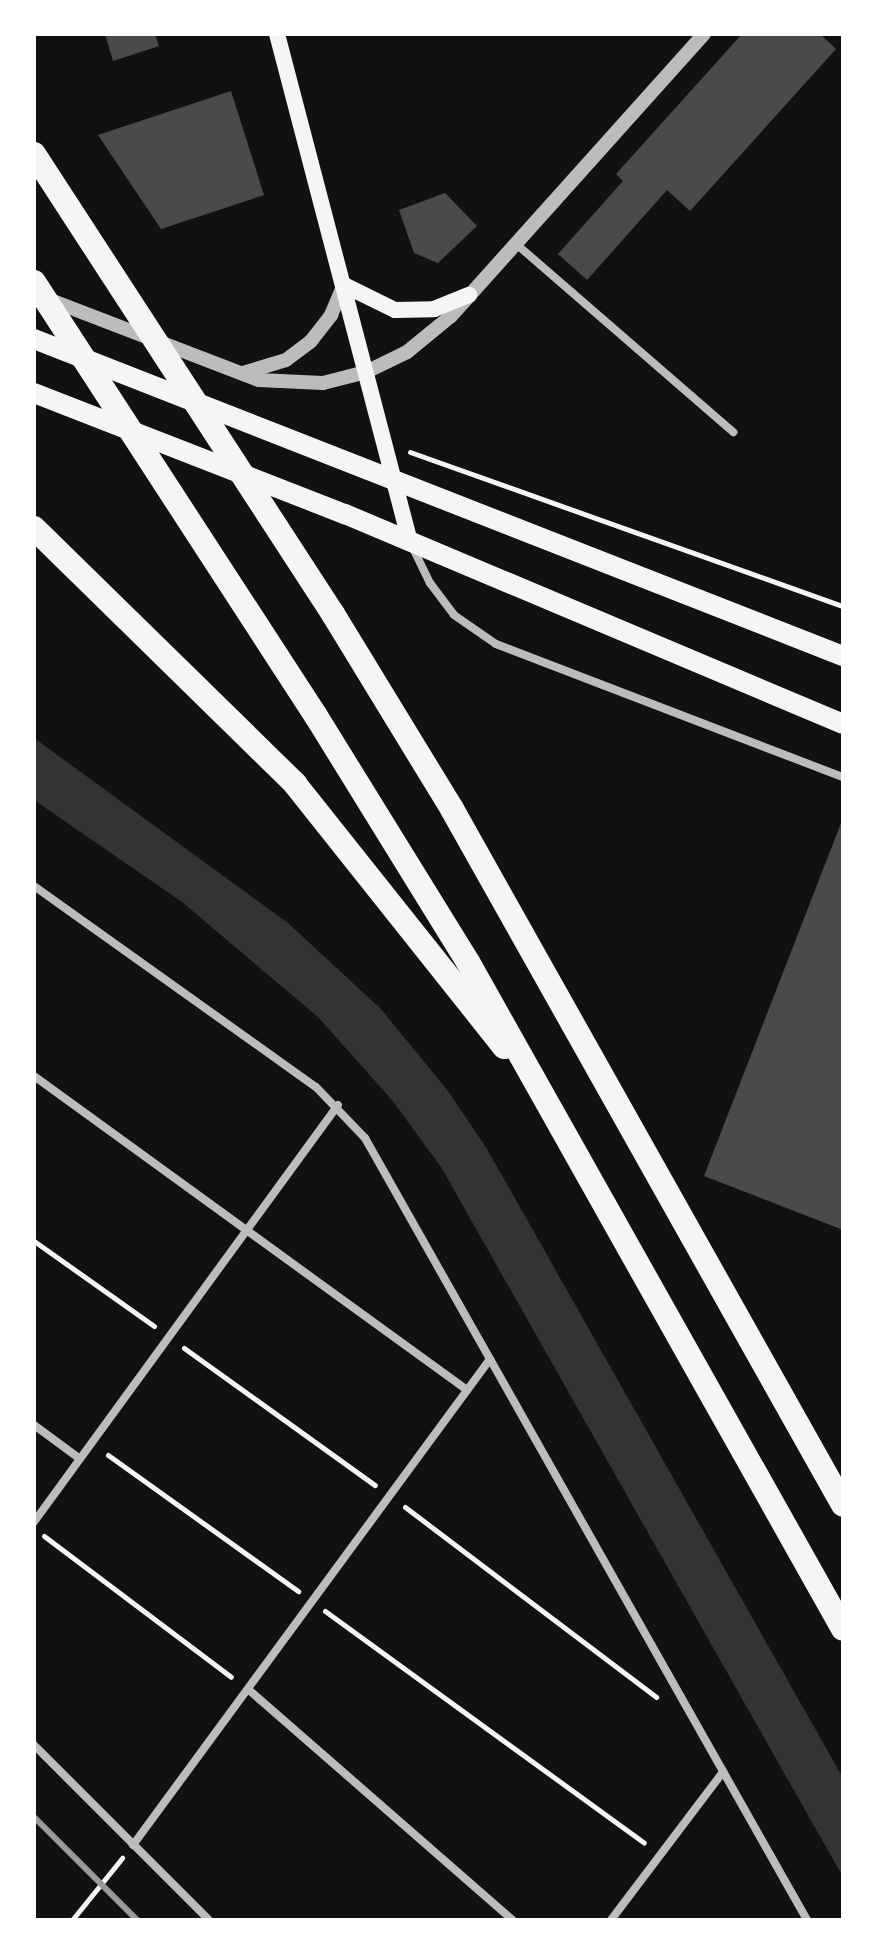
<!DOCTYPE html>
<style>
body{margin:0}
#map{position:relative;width:877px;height:1954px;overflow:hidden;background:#111;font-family:Poppins,sans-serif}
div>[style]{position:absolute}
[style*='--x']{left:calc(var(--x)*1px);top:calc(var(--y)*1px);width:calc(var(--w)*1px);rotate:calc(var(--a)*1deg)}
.water>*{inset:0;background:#333}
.building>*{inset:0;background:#4a4a4a}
.path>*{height:5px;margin:-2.5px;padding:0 2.5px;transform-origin:2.5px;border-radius:2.5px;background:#f5f5f5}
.minor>*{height:8px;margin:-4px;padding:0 4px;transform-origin:4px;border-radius:4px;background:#bcbcbc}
.tertiary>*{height:14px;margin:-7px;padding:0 7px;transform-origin:7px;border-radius:7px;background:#bcbcbc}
.secondary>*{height:16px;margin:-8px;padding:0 8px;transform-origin:8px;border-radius:8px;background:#f5f5f5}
.primary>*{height:20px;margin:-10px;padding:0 10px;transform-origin:10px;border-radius:10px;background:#f5f5f5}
.motorway>*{height:24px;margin:-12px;padding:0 12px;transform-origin:12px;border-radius:12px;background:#f5f5f5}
.rail>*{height:6px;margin:-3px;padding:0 3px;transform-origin:3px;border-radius:3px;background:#9a9a9a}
span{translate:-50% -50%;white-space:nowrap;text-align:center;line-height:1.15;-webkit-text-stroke:6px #fff;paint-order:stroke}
.frame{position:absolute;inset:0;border:36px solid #fff;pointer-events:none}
</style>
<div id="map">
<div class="water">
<i style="clip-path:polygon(34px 738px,288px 923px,381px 1009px,448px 1091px,487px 1149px,843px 1778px,843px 1877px,441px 1167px,392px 1100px,318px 1017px,182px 902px,34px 800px)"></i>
</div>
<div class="building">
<i style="clip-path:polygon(105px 34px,155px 34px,159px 46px,113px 61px)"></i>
<i style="clip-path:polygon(742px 34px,820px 34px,836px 49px,690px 211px,667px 190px,587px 280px,558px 254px,623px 181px,616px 174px)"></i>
<i style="clip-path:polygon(231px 91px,264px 195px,161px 229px,98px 135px)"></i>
<i style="clip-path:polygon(445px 193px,477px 226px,438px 263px,414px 253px,399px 210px)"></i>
<i style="clip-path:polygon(843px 818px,843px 1230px,704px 1176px)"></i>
</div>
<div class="path">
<i style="--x:410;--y:452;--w:460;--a:19.6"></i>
<i style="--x:34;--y:1241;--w:147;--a:35.3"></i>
<i style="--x:184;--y:1348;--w:235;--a:35.7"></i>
<i style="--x:108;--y:1455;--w:234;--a:35.6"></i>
<i style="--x:405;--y:1507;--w:315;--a:37.1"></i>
<i style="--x:44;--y:1536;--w:234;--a:37"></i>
<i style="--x:325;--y:1611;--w:394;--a:36"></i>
<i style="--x:72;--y:1920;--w:80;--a:-51.1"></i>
</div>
<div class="minor">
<i style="--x:515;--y:243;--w:289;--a:40.9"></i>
<i style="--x:412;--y:546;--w:41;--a:64.1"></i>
<i style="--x:430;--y:583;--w:40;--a:53"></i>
<i style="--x:454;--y:615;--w:51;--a:34.6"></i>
<i style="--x:496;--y:644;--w:372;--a:21"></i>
<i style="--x:34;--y:886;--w:346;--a:35.5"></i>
<i style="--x:316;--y:1087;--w:71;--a:46.1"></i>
<i style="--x:365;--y:1138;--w:898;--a:60.52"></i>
<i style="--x:34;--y:1076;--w:535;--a:35.95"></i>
<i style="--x:34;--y:1425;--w:56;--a:36.3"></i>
<i style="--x:34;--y:1522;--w:516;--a:-53.91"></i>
<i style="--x:249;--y:1690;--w:350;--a:41.1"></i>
<i style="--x:34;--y:1745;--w:247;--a:45"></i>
<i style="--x:133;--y:1845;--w:603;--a:-53.7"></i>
<i style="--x:611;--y:1920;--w:186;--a:-52.9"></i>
</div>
<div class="tertiary">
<i style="--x:45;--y:298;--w:229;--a:21"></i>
<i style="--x:259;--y:380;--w:64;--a:2.7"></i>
<i style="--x:323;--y:383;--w:44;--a:-14.3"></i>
<i style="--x:366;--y:372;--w:46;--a:-26"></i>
<i style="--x:407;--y:352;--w:57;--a:-39.3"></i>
<i style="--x:451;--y:316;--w:379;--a:-48.1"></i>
<i style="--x:243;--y:373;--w:45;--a:-16.8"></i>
<i style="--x:286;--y:360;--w:31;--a:-37"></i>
<i style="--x:311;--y:341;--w:33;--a:-52"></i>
<i style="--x:331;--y:315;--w:33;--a:-67"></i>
</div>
<div class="secondary">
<i style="--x:277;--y:34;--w:525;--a:75.33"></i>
<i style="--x:344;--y:285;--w:57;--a:26.1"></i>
<i style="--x:395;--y:310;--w:39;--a:-1"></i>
<i style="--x:434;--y:309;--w:38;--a:-22"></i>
</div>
<div class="primary">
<i style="--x:34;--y:339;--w:869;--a:21.4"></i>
<i style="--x:34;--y:393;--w:334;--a:21.3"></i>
<i style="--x:345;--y:514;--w:540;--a:22.86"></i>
</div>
<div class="motorway">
<i style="--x:34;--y:154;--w:549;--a:56.98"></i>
<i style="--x:333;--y:614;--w:228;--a:58.6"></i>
<i style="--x:452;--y:809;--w:798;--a:60.67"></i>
<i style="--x:34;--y:282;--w:518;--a:56.99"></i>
<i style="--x:316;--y:716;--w:289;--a:58.3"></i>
<i style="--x:468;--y:962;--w:765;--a:60.65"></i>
<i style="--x:34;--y:528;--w:366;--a:44.4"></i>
<i style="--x:295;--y:784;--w:336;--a:51.5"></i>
</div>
<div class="rail">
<i style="--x:34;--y:1817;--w:146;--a:45"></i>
</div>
<div class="frame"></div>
</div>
